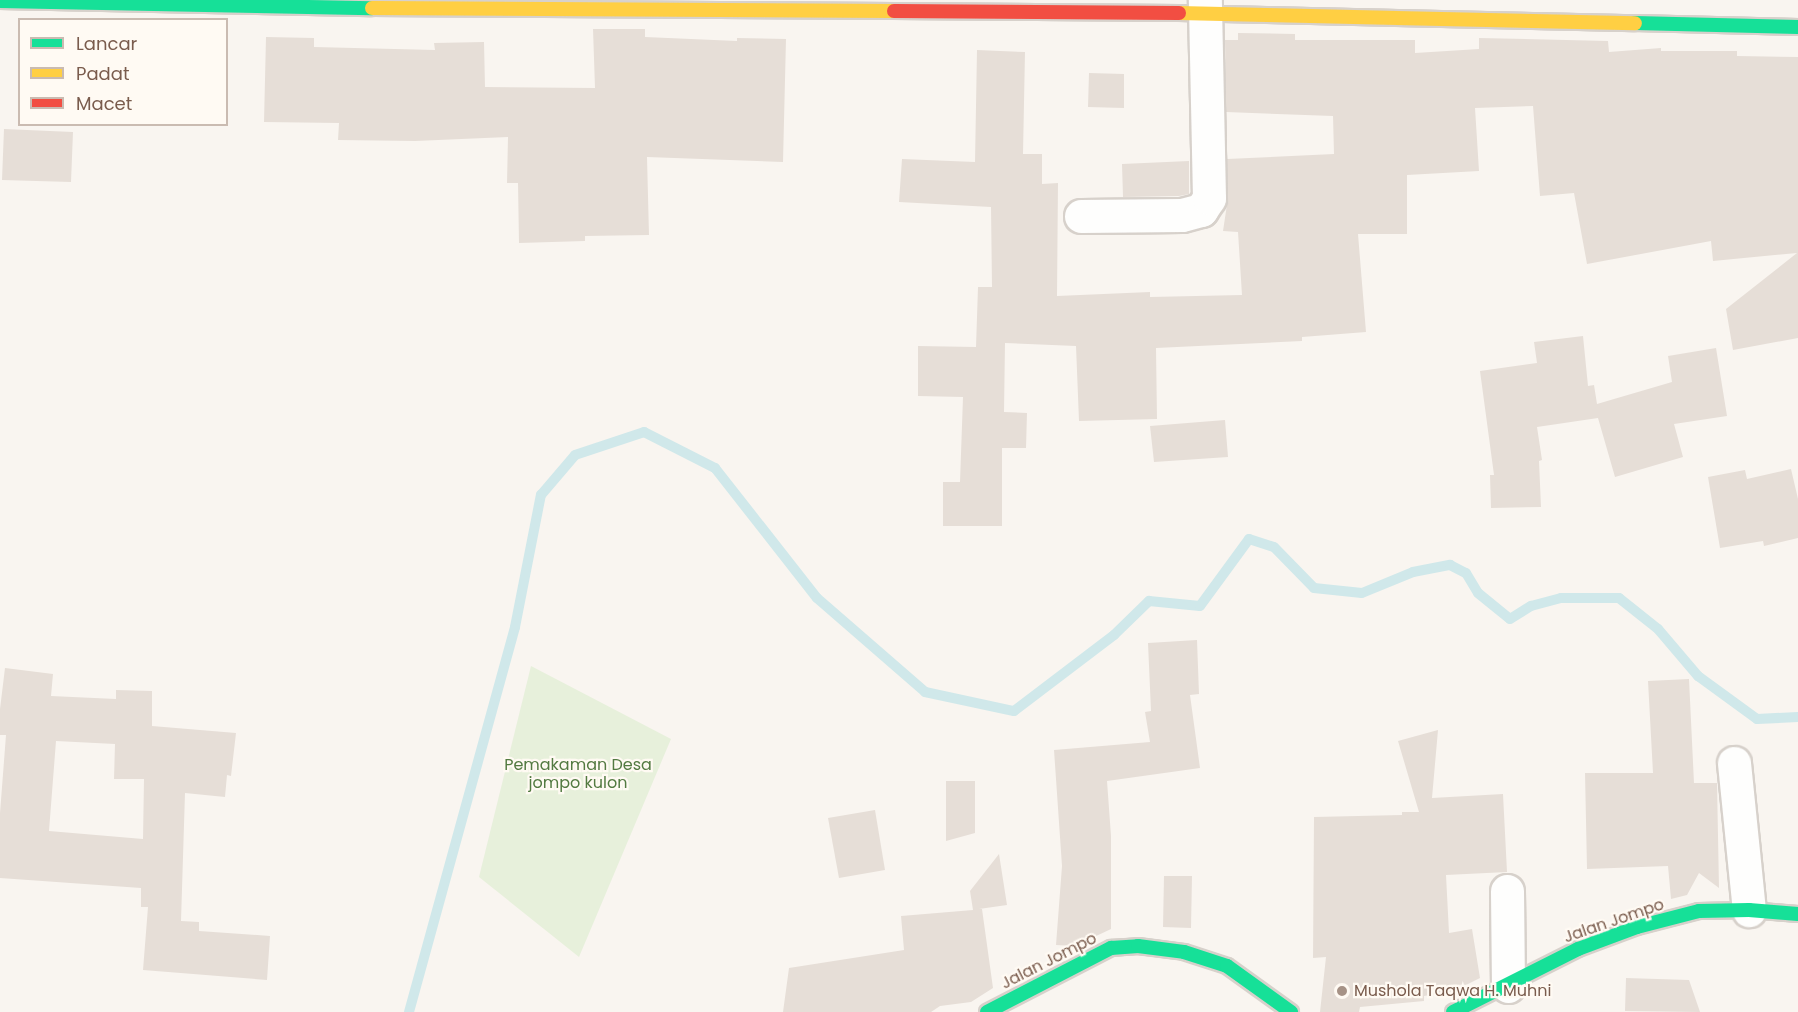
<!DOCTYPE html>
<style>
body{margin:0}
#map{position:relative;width:1798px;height:1012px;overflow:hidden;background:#f9f5f0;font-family:Poppins,sans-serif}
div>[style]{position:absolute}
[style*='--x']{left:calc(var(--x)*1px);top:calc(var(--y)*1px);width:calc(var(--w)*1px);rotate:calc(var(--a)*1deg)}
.green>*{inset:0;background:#e7f0db}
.stream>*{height:10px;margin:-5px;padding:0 5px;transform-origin:5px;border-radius:5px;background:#d0e8ea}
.building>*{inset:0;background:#e6ded7}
.roads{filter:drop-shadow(2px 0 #d7d1cb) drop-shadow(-2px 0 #d7d1cb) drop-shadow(0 2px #d7d1cb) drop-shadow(0 -2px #d7d1cb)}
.street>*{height:33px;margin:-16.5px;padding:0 16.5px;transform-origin:16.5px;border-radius:16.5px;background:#fefefd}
.fast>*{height:14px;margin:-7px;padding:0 7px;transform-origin:7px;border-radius:7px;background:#16e098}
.slow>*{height:14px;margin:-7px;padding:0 7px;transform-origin:7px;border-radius:7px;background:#ffcf43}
.jam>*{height:14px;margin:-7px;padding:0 7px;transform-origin:7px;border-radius:7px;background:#f24e42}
.dots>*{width:16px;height:16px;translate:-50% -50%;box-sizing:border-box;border:3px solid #fffaf3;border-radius:50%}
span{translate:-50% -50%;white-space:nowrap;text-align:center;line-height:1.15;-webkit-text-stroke:4.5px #fffaf3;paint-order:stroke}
.park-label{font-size:16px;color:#537a41}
.street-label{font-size:16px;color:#7a5c4d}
.poi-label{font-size:16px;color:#7a5c4d}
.left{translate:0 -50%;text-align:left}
.legend{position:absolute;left:18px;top:18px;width:210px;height:108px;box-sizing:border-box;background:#fffaf3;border:2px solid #cabbb1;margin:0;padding:8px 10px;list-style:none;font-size:18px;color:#7a5c4d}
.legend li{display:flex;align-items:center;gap:12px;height:30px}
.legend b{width:30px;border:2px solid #cabbb1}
</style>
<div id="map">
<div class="green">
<i style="clip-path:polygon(531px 666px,671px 739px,579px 957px,479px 877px)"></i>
</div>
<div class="stream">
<i style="--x:409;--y:1012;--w:399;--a:-74.6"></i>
<i style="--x:515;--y:627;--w:135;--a:-78.9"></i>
<i style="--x:541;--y:495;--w:52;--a:-49.6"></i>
<i style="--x:575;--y:455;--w:73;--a:-18.4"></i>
<i style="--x:644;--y:432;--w:80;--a:26.9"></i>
<i style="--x:715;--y:468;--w:165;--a:51.9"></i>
<i style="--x:817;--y:598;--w:143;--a:41"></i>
<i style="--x:925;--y:692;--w:91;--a:12.1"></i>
<i style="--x:1014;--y:711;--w:126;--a:-37.2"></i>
<i style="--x:1114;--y:635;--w:49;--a:-44.2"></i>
<i style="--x:1149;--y:601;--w:51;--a:5.6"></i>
<i style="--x:1200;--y:606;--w:83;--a:-53.8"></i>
<i style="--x:1249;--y:539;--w:26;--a:18"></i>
<i style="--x:1274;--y:547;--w:57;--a:45.7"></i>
<i style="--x:1314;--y:588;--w:48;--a:5.9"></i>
<i style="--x:1362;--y:593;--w:55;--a:-22.4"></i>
<i style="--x:1413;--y:572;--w:38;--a:-11"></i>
<i style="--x:1450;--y:565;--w:18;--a:27"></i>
<i style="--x:1466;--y:573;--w:23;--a:59"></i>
<i style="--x:1478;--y:593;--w:41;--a:39.1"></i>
<i style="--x:1510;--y:619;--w:25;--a:-32"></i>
<i style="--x:1531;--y:606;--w:31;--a:-15"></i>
<i style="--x:1561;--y:598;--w:58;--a:0"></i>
<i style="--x:1619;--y:598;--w:50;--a:38.5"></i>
<i style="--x:1658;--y:629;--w:62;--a:49.6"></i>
<i style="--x:1698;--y:676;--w:73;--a:36.1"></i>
<i style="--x:1757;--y:719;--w:41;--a:-2.8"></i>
</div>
<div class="building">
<i style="clip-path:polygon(593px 29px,645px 29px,645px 37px,737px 41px,737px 38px,786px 39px,783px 162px,647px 157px,649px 235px,585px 236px,585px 241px,519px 243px,518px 183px,507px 183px,508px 137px,415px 141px,338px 140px,339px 123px,264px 122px,266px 37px,314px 38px,314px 47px,435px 50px,434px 43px,484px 42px,485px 87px,595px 88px)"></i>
<i style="clip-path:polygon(1238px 33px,1295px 34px,1295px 40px,1415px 40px,1415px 53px,1479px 49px,1479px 38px,1608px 41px,1609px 52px,1661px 48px,1661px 51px,1737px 51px,1737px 56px,1798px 57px,1798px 338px,1733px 350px,1726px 309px,1797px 253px,1713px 261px,1711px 241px,1587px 264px,1574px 193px,1540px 196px,1533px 106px,1475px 108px,1479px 171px,1407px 175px,1407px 234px,1358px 234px,1366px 332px,1302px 337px,1302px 341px,1156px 348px,1157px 419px,1079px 421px,1076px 346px,1005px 343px,1004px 412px,1027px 413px,1026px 448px,1002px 448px,1002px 526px,943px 526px,943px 482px,960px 482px,963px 397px,918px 396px,918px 346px,976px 347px,978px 287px,992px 287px,991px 207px,899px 202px,902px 159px,975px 162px,977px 50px,1025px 52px,1023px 154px,1042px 154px,1042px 184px,1058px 183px,1057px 296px,1150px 292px,1150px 297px,1242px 295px,1238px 232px,1223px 231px,1228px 198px,1227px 159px,1334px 154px,1333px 116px,1226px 112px,1225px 40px,1238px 40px)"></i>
<i style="clip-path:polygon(1089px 73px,1124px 74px,1124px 108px,1088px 107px)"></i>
<i style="clip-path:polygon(4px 129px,73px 132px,71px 182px,2px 180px)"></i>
<i style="clip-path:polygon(1189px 161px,1189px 194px,1179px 196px,1123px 197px,1122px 164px)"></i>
<i style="clip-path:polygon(1583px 336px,1588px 386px,1594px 385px,1597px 404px,1672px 382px,1668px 356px,1716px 348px,1727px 416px,1674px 424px,1683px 457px,1615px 477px,1598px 418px,1537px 427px,1542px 460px,1539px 461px,1541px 507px,1491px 508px,1490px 475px,1494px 475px,1480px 371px,1537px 363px,1534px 342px)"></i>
<i style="clip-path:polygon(1225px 420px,1228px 457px,1154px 462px,1150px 426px)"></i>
<i style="clip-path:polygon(1791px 469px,1798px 499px,1798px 538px,1764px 546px,1763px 541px,1720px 548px,1708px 477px,1745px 470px,1747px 479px)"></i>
<i style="clip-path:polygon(1197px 640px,1199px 694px,1190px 695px,1200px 768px,1107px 781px,1111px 836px,1111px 929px,1075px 946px,1056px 945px,1062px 866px,1054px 750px,1150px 742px,1145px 712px,1151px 711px,1148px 643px)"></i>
<i style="clip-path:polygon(evenodd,5px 668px,53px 674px,51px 696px,116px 699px,116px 690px,152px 691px,152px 726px,236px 733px,231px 776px,227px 775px,225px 797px,185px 793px,181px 921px,199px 922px,199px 931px,270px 936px,267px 980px,143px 970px,148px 907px,141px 907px,141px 888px,0 878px,0 813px,6px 735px,0 735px,0 709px,5px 668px,56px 741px,115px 744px,114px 779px,144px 779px,143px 839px,49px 831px,56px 741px)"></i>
<i style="clip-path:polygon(1689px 679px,1694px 783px,1717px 783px,1719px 888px,1699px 873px,1687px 895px,1671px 899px,1668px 866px,1587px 869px,1585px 773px,1653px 773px,1648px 681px)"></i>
<i style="clip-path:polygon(1438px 730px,1432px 798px,1503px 794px,1507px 872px,1446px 875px,1449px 933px,1472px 929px,1480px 978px,1454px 991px,1424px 996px,1424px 1001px,1360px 1007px,1359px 1012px,1320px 1012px,1326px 957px,1313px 958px,1314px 817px,1402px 815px,1402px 812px,1419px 812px,1398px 741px)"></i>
<i style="clip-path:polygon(946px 781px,975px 781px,975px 833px,946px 841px)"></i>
<i style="clip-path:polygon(875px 810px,885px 870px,839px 878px,828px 818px)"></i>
<i style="clip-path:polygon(999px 854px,1007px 905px,979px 909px,982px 909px,993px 988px,971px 1002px,940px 1006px,931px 1012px,783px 1012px,789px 968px,904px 950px,901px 916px,973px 910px,970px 891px)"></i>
<i style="clip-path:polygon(1164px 876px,1192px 876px,1191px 928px,1163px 927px)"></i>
<i style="clip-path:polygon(1626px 978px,1689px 980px,1700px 1012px,1625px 1011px)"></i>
</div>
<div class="roads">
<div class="street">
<i style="--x:1081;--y:216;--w:101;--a:-0.6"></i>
<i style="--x:1182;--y:215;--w:20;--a:-15"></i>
<i style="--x:1201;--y:210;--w:14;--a:-56"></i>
<i style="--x:1209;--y:198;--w:198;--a:-91.2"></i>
<i style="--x:1734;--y:763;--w:148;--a:84.2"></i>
<i style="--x:1507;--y:891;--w:95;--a:89.4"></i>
</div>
<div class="fast">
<i style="--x:0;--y:1;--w:372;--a:1.1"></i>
<i style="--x:1635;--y:23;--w:163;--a:1.4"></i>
<i style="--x:987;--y:1012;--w:140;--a:-27.3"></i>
<i style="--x:1111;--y:948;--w:27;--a:-4"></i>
<i style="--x:1138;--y:946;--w:46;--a:7.4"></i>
<i style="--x:1184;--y:952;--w:45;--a:18"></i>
<i style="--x:1227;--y:966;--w:79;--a:35.7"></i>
<i style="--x:1453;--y:1012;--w:140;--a:-26.7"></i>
<i style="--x:1578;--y:949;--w:63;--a:-20.4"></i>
<i style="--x:1637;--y:927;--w:64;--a:-14.5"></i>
<i style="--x:1699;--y:911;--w:50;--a:-1.1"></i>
<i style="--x:1749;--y:910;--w:49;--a:4.7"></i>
</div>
<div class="slow">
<i style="--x:372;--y:8;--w:522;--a:0.33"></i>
<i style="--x:1179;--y:13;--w:456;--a:1.3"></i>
</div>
<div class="jam">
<i style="--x:894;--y:11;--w:285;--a:0.4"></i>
</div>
</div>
<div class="dots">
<i style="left:1342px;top:991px;background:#a69286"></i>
</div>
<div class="park-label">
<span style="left:578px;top:774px">Pemakaman Desa<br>jompo kulon</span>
</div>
<div class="street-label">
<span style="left:1614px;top:921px;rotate:-19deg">Jalan Jompo</span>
<span style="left:1049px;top:961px;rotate:-27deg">Jalan Jompo</span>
</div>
<div class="poi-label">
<span class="left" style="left:1354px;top:991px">Mushola Taqwa H. Muhni</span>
</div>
<ul class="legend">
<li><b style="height:8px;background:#16e098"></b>Lancar</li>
<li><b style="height:8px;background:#ffcf43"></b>Padat</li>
<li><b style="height:8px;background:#f24e42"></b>Macet</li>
</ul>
</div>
